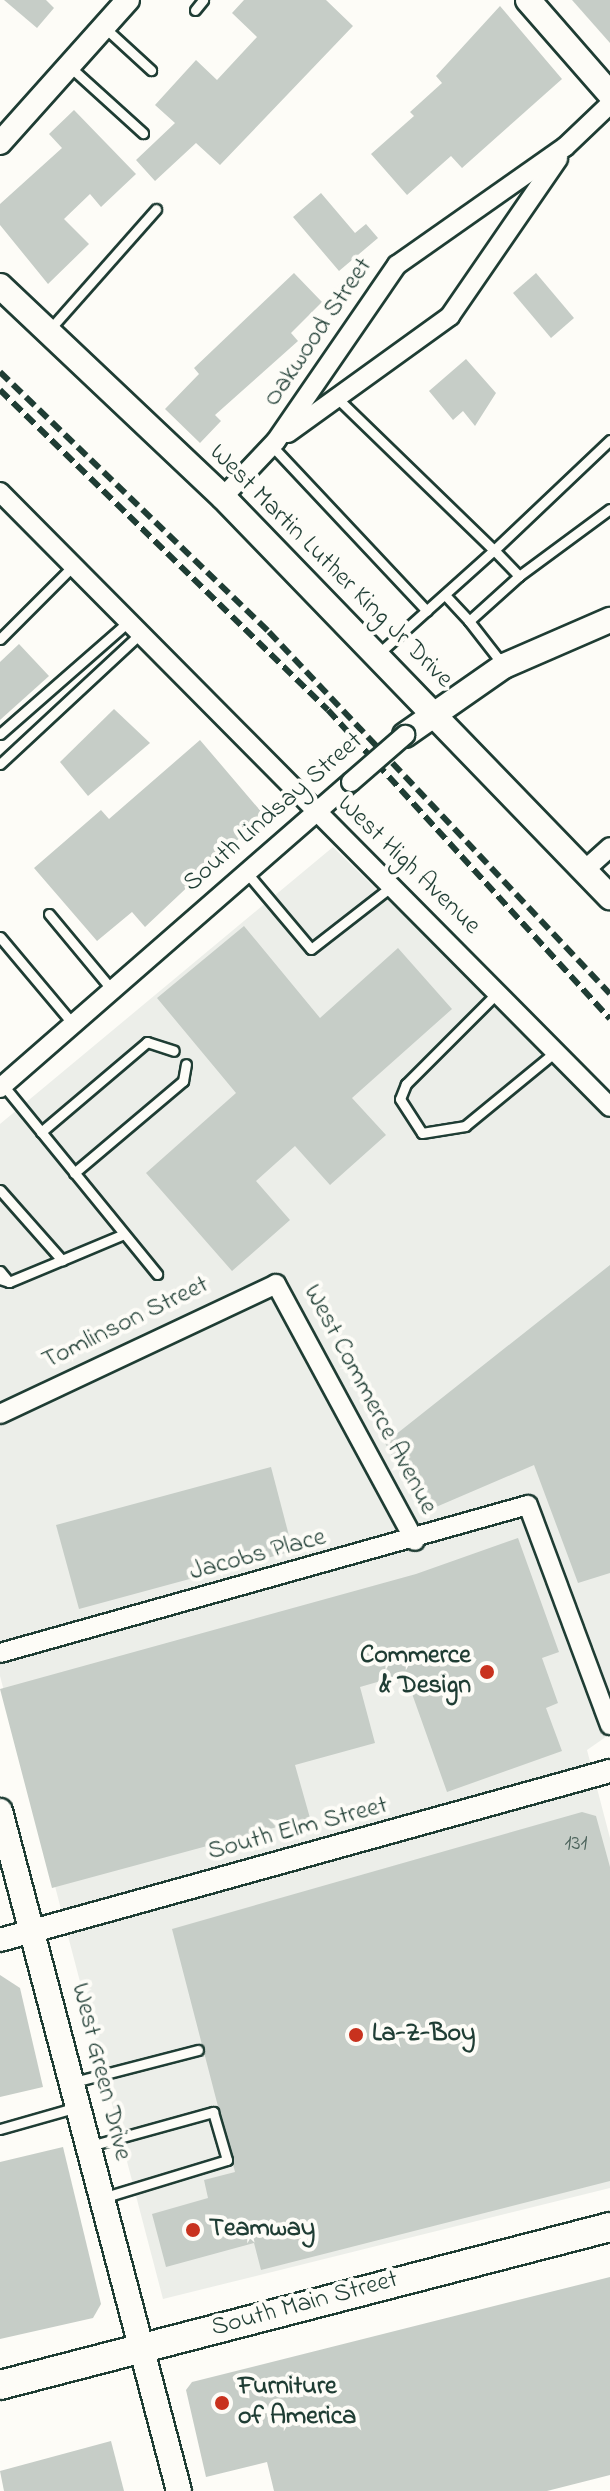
<!DOCTYPE html>
<style>
body{margin:0}
#map{position:relative;width:610px;height:2491px;overflow:hidden;background:#fdfcf7;font-family:"Indie Flower",sans-serif}
div>[style]{position:absolute}
[style*='--x']{left:calc(var(--x)*1px);top:calc(var(--y)*1px);width:calc(var(--w)*1px);rotate:calc(var(--a)*1deg)}
.built>*{inset:0;background:#eceee9}
.building>*{inset:0;background:#c6cdc7}
.roads{filter:drop-shadow(2px 0 #1f3d34) drop-shadow(-2px 0 #1f3d34) drop-shadow(0 2px #1f3d34) drop-shadow(0 -2px #1f3d34)}
.service>*{height:9px;margin:-4.5px;padding:0 4.5px;transform-origin:4.5px;border-radius:4.5px;background:#fdfcf7}
.minor>*{height:18px;margin:-9px;padding:0 9px;transform-origin:9px;border-radius:9px;background:#fdfcf7}
.tertiary>*{height:22px;margin:-11px;padding:0 11px;transform-origin:11px;border-radius:11px;background:#fdfcf7}
.secondary>*{height:24px;margin:-12px;padding:0 12px;transform-origin:12px;border-radius:12px;background:#fdfcf7}
.primary>*{height:28px;margin:-14px;padding:0 14px;transform-origin:14px;border-radius:14px;background:#fdfcf7}
.rail>*{height:6px;margin-top:-3px;transform-origin:0;background:repeating-linear-gradient(90deg,#1f3d34 0 12px,transparent 0 18px)}
.bridges{filter:drop-shadow(2px 0 #1f3d34) drop-shadow(-2px 0 #1f3d34) drop-shadow(0 2px #1f3d34) drop-shadow(0 -2px #1f3d34)}
.minor-bridge>*{height:18px;margin:-9px;padding:0 9px;transform-origin:9px;border-radius:9px;background:#fdfcf7}
.dots>*{width:22px;height:22px;translate:-50% -50%;box-sizing:border-box;border:4px solid #fdfcf7;border-radius:50%}
span{translate:-50% -50%;white-space:nowrap;text-align:center;line-height:1.15;-webkit-text-stroke:8px #fdfcf7;paint-order:stroke}
.number-label{font-size:22px;color:#496159}
.number-label span{-webkit-text-stroke-width:0}
.street-label{font-size:26px;color:#1f3d34}
.poi-label{font-size:26px;color:#1f3d34;font-weight:700}
.right{translate:-100% -50%;text-align:right}
.left{translate:0 -50%;text-align:left}
</style>
<div id="map">
<div class="built">
<i style="clip-path:polygon(333px 847px,610px 1117px,610px 1734px,587px 1750px,610px 1838px,610px 2188px,163px 2299px,0 1676px,0 1124px)"></i>
</div>
<div class="building">
<i style="clip-path:polygon(4px 0,46px 0,54px 8px,37px 28px)"></i>
<i style="clip-path:polygon(244px 0,326px 0,353px 26px,220px 165px,196px 143px,155px 181px,136px 160px,175px 123px,155px 105px,196px 60px,217px 80px,257px 37px,232px 13px)"></i>
<i style="clip-path:polygon(572px 0,610px 0,610px 43px)"></i>
<i style="clip-path:polygon(500px 6px,562px 79px,462px 168px,451px 156px,407px 195px,371px 154px,414px 116px,410px 112px,442px 83px,436px 76px)"></i>
<i style="clip-path:polygon(74px 110px,136px 174px,101px 207px,90px 194px,64px 219px,89px 244px,48px 284px,0 225px,0 204px,62px 148px,49px 134px)"></i>
<i style="clip-path:polygon(321px 193px,355px 233px,366px 224px,378px 238px,339px 271px,293px 217px)"></i>
<i style="clip-path:polygon(294px 273px,322px 302px,291px 333px,298px 341px,215px 415px,221px 421px,200px 443px,165px 409px,199px 374px,194px 368px)"></i>
<i style="clip-path:polygon(536px 273px,574px 318px,551px 338px,513px 293px)"></i>
<i style="clip-path:polygon(466px 359px,496px 393px,475px 426px,463px 411px,453px 420px,429px 391px)"></i>
<i style="clip-path:polygon(19px 644px,49px 676px,0 720px,0 662px)"></i>
<i style="clip-path:polygon(114px 709px,150px 743px,88px 796px,60px 762px)"></i>
<i style="clip-path:polygon(200px 740px,264px 815px,145px 927px,132px 912px,97px 941px,34px 868px,101px 810px,109px 819px)"></i>
<i style="clip-path:polygon(244px 926px,320px 1018px,398px 948px,452px 1009px,352px 1098px,386px 1135px,330px 1185px,295px 1146px,256px 1181px,290px 1220px,232px 1271px,146px 1173px,236px 1093px,157px 998px)"></i>
<i style="clip-path:polygon(610px 1265px,610px 1573px,578px 1583px,534px 1465px,422px 1513px,385px 1443px)"></i>
<i style="clip-path:polygon(271px 1467px,293px 1551px,79px 1609px,56px 1525px)"></i>
<i style="clip-path:polygon(518px 1538px,559px 1652px,542px 1658px,558px 1703px,546px 1708px,562px 1751px,447px 1792px,405px 1674px,360px 1687px,375px 1743px,295px 1765px,310px 1818px,52px 1888px,0 1689px,416px 1574px)"></i>
<i style="clip-path:polygon(582px 1812px,596px 1816px,610px 1867px,610px 2181px,261px 2270px,254px 2243px,166px 2267px,152px 2214px,208px 2198px,204px 2180px,235px 2172px,172px 1929px)"></i>
<i style="clip-path:polygon(0 1975px,20px 1988px,43px 2087px,0 2097px)"></i>
<i style="clip-path:polygon(63px 2147px,101px 2304px,93px 2318px,0 2339px,0 2162px)"></i>
<i style="clip-path:polygon(610px 2277px,610px 2475px,547px 2491px,274px 2491px,267px 2462px,206px 2477px,186px 2390px,192px 2382px)"></i>
<i style="clip-path:polygon(111px 2441px,124px 2491px,4px 2491px,0 2471px)"></i>
</div>
<div class="roads">
<div class="service">
<i style="--x:195;--y:10;--w:13;--a:-51"></i>
<i style="--x:104;--y:27;--w:64;--a:42.5"></i>
<i style="--x:69;--y:66;--w:100;--a:42.2"></i>
<i style="--x:50;--y:329;--w:160;--a:-48.5"></i>
<i style="--x:337;--y:398;--w:219;--a:44.1"></i>
<i style="--x:494;--y:550;--w:156;--a:138.1"></i>
<i style="--x:610;--y:440;--w:160;--a:136.5"></i>
<i style="--x:494;--y:550;--w:36;--a:46"></i>
<i style="--x:519;--y:576;--w:113;--a:-36.4"></i>
<i style="--x:272;--y:446;--w:226;--a:46.8"></i>
<i style="--x:445;--y:595;--w:35;--a:47"></i>
<i style="--x:0;--y:639;--w:103;--a:-45"></i>
<i style="--x:504;--y:666;--w:57;--a:-127.9"></i>
<i style="--x:469;--y:621;--w:67;--a:-42"></i>
<i style="--x:0;--y:734;--w:170;--a:-41.2"></i>
<i style="--x:0;--y:764;--w:191;--a:-42.9"></i>
<i style="--x:247;--y:873;--w:99;--a:49.9"></i>
<i style="--x:311;--y:949;--w:103;--a:-37.9"></i>
<i style="--x:49;--y:914;--w:99;--a:50.3"></i>
<i style="--x:0;--y:937;--w:114;--a:50"></i>
<i style="--x:499;--y:991;--w:132;--a:135"></i>
<i style="--x:406;--y:1084;--w:16;--a:112"></i>
<i style="--x:400;--y:1099;--w:40;--a:57.1"></i>
<i style="--x:422;--y:1133;--w:44;--a:-9.2"></i>
<i style="--x:465;--y:1126;--w:117;--a:-39.4"></i>
<i style="--x:3;--y:1085;--w:244;--a:50.8"></i>
<i style="--x:41;--y:1132;--w:139;--a:-40.3"></i>
<i style="--x:147;--y:1042;--w:28;--a:18"></i>
<i style="--x:74;--y:1173;--w:143;--a:-40.2"></i>
<i style="--x:183;--y:1081;--w:17;--a:-80"></i>
<i style="--x:0;--y:1190;--w:94;--a:48.5"></i>
<i style="--x:62;--y:1260;--w:67;--a:-22.8"></i>
<i style="--x:0;--y:1271;--w:14;--a:51"></i>
<i style="--x:9;--y:1282;--w:9;--a:-162"></i>
<i style="--x:9;--y:1282;--w:57;--a:-22.5"></i>
<i style="--x:74;--y:2082;--w:128;--a:-14.5"></i>
<i style="--x:0;--y:2129;--w:80;--a:-15.9"></i>
<i style="--x:90;--y:2146;--w:128;--a:-15.5"></i>
<i style="--x:213;--y:2112;--w:50;--a:73.7"></i>
<i style="--x:227;--y:2160;--w:131;--a:163.1"></i>
</div>
<div class="minor">
<i style="--x:288;--y:433;--w:200;--a:-35.8"></i>
<i style="--x:450;--y:316;--w:191;--a:-55.5"></i>
<i style="--x:0;--y:492;--w:866;--a:45.23"></i>
<i style="--x:223;--y:497;--w:77;--a:-46.6"></i>
<i style="--x:276;--y:441;--w:214;--a:-55.5"></i>
<i style="--x:397;--y:265;--w:205;--a:-35.1"></i>
<i style="--x:565;--y:147;--w:62;--a:-43.7"></i>
<i style="--x:587;--y:868;--w:31;--a:-42"></i>
<i style="--x:0;--y:1088;--w:466;--a:-41.1"></i>
<i style="--x:0;--y:1414;--w:305;--a:-25.2"></i>
<i style="--x:276;--y:1284;--w:292;--a:61.6"></i>
<i style="--x:0;--y:1653;--w:548;--a:-15.66"></i>
<i style="--x:528;--y:1505;--w:235;--a:69.6"></i>
</div>
<div class="tertiary">
<i style="--x:0;--y:143;--w:192;--a:-48.2"></i>
<i style="--x:0;--y:1940;--w:633;--a:-15.49"></i>
</div>
<div class="secondary">
<i style="--x:528;--y:0;--w:125;--a:48.9"></i>
<i style="--x:0;--y:286;--w:307;--a:43.4"></i>
<i style="--x:223;--y:497;--w:557;--a:45.95"></i>
<i style="--x:405;--y:735;--w:121;--a:-34.9"></i>
<i style="--x:504;--y:666;--w:116;--a:-23.5"></i>
<i style="--x:0;--y:1811;--w:703;--a:75.25"></i>
</div>
<div class="primary">
<i style="--x:0;--y:2385;--w:630;--a:-14.52"></i>
</div>
</div>
<div class="rail">
<i style="--x:0;--y:372;--w:374;--a:44"></i>
<i style="--x:269;--y:632;--w:497;--a:46.7"></i>
<i style="--x:0;--y:390;--w:458;--a:44.3"></i>
<i style="--x:328;--y:710;--w:418;--a:47.6"></i>
</div>
<div class="bridges">
<div class="minor-bridge">
<i style="--x:351;--y:782;--w:72;--a:-41"></i>
</div>
</div>
<div class="dots">
<i style="left:487px;top:1672px;background:#c8321e"></i>
<i style="left:356px;top:2035px;background:#c8321e"></i>
<i style="left:193px;top:2230px;background:#c8321e"></i>
<i style="left:222px;top:2403px;background:#c8321e"></i>
</div>
<div class="number-label">
<span style="left:576px;top:1845px">131</span>
</div>
<div class="street-label">
<span style="left:319px;top:333px;rotate:-56deg">Oakwood Street</span>
<span style="left:330px;top:567px;rotate:45deg">West Martin Luther King Jr Drive</span>
<span style="left:274px;top:813px;rotate:-41deg">South Lindsay Street</span>
<span style="left:408px;top:866px;rotate:44deg">West High Avenue</span>
<span style="left:126px;top:1324px;rotate:-26deg">Tomlinson Street</span>
<span style="left:369px;top:1400px;rotate:62deg">West Commerce Avenue</span>
<span style="left:258px;top:1556px;rotate:-15deg">Jacobs Place</span>
<span style="left:298px;top:1830px;rotate:-15deg">South Elm Street</span>
<span style="left:100px;top:2072px;rotate:76deg">West Green Drive</span>
<span style="left:305px;top:2305px;rotate:-15deg">South Main Street</span>
</div>
<div class="poi-label">
<span class="right" style="left:471px;top:1672px">Commerce<br>&amp; Design</span>
<span class="left" style="left:372px;top:2035px">La-Z-Boy</span>
<span class="left" style="left:209px;top:2230px">Teamway</span>
<span class="left" style="left:238px;top:2403px">Furniture<br>of America</span>
</div>
</div>
